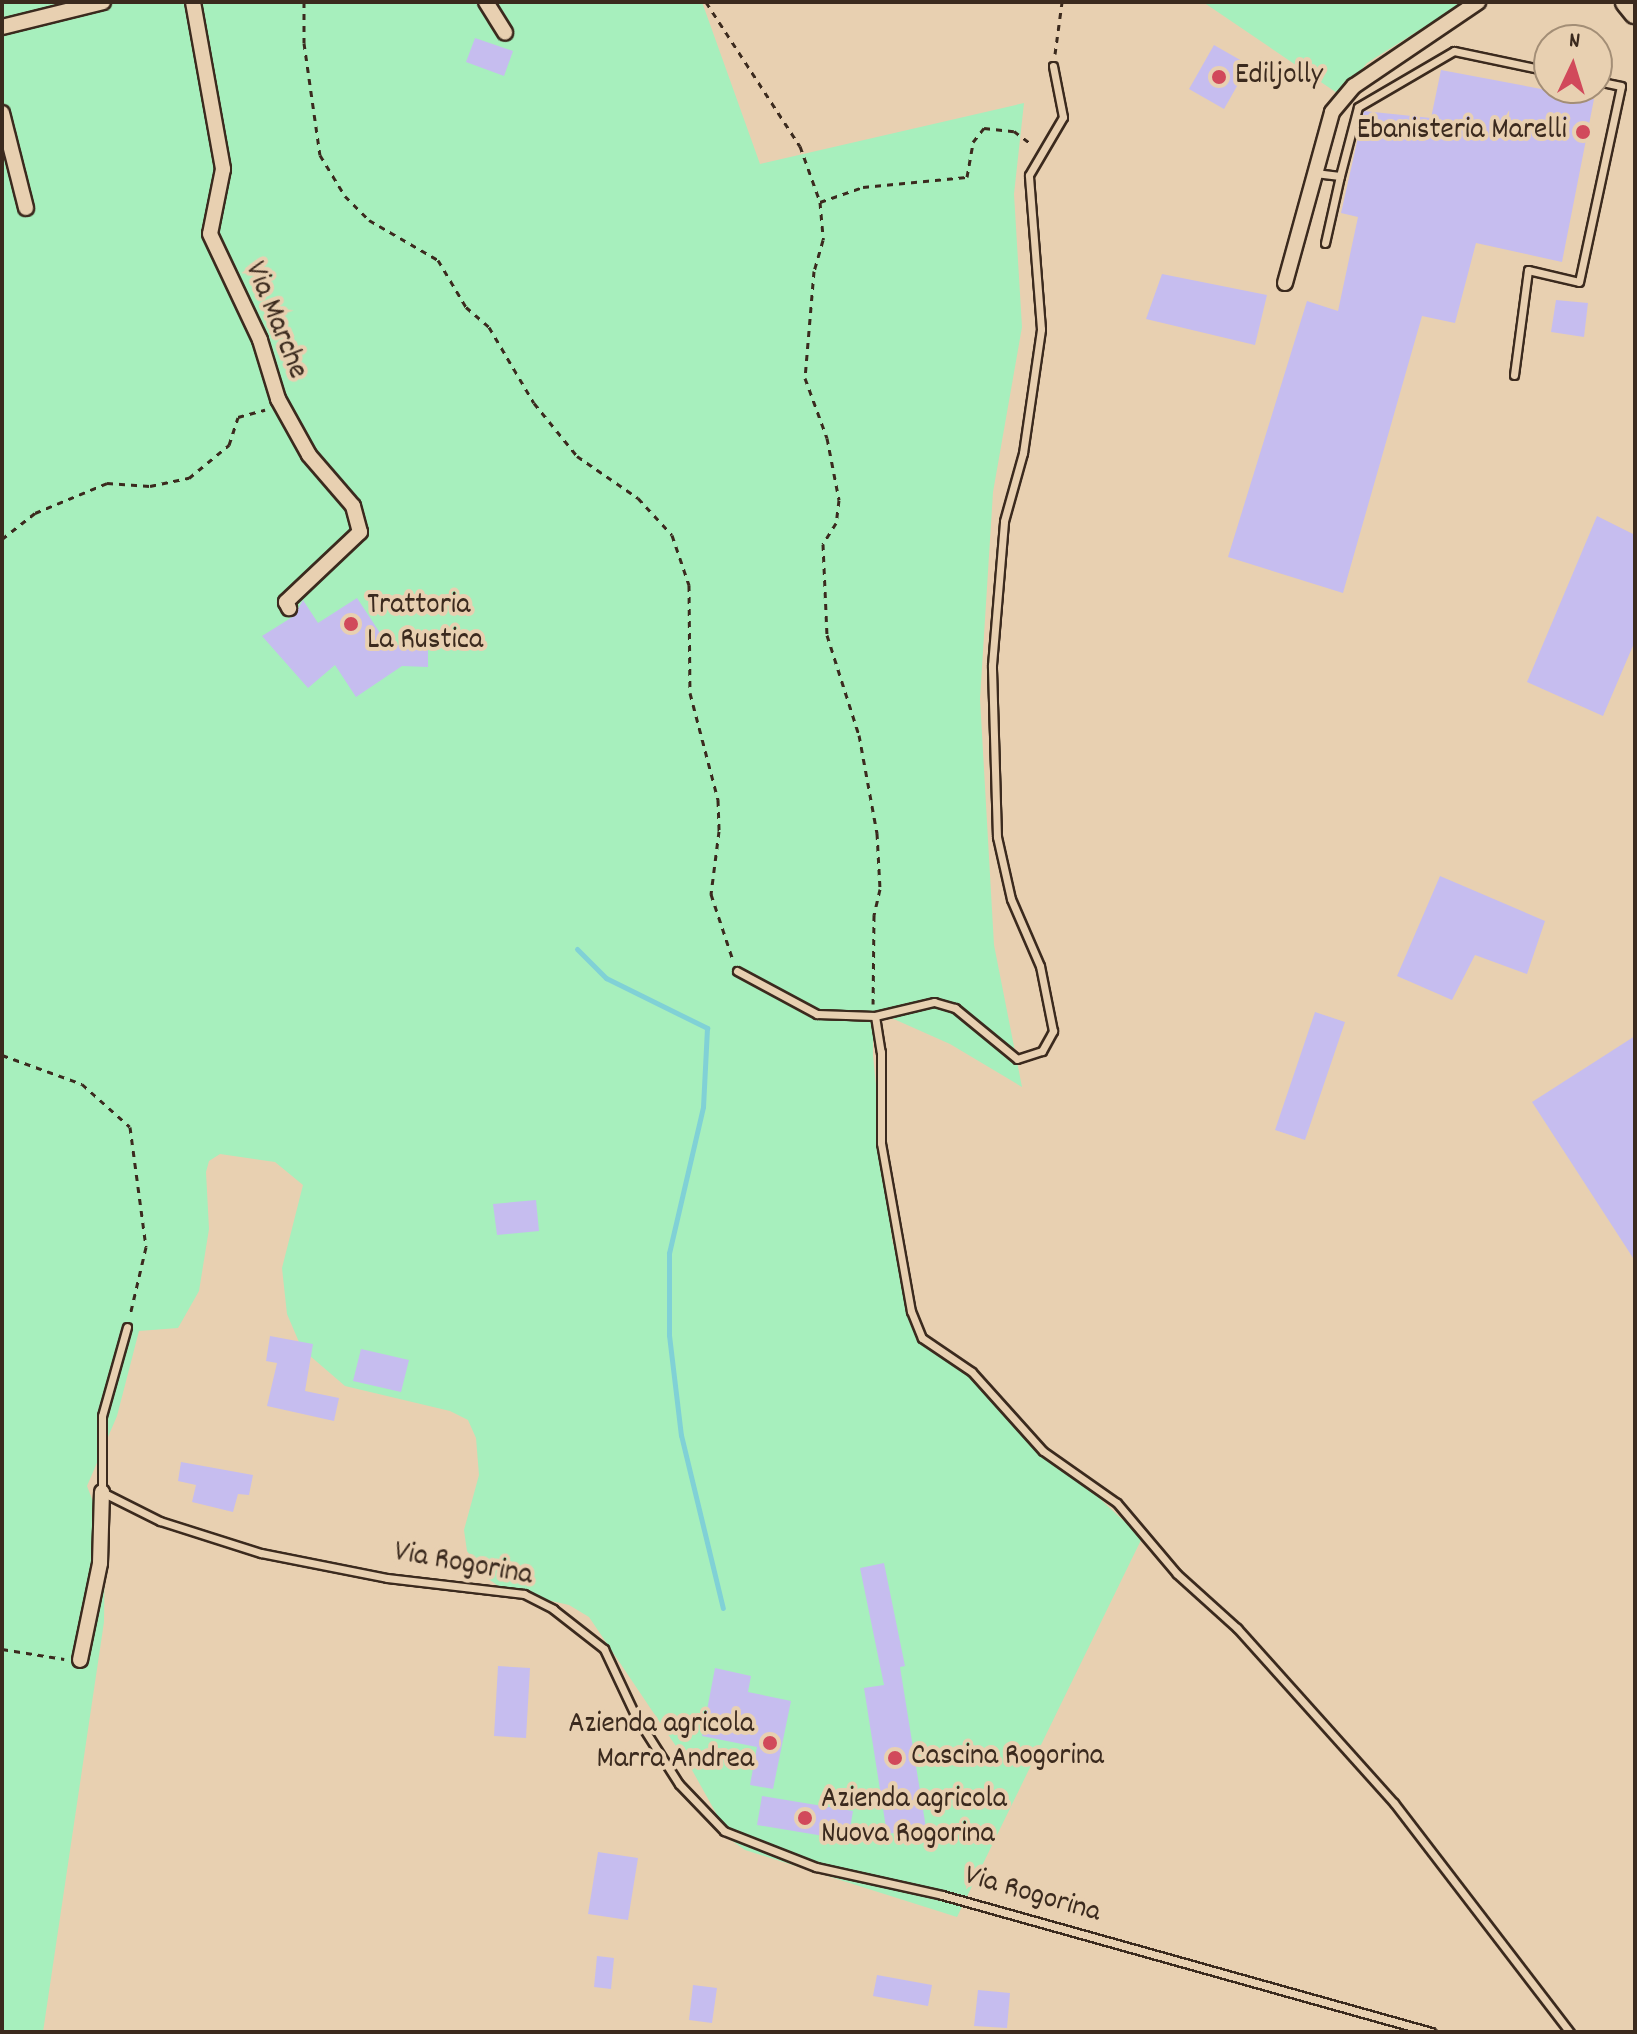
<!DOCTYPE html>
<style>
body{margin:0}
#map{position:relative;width:1637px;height:2034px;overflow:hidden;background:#e8d0b1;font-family:Dekko,sans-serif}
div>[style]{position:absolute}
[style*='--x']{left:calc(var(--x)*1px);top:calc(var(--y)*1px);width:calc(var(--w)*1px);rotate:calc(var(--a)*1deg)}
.green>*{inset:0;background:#a7efbd}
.stream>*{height:5px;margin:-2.5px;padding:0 2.5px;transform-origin:2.5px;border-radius:2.5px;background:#80d1d6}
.building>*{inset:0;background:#c6bdef}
.path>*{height:3px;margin-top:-1.5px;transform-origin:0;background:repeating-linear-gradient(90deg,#3b2a1e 0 6px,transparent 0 12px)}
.roads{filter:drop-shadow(2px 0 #3b2a1e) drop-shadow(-2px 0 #3b2a1e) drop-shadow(0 2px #3b2a1e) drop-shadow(0 -2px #3b2a1e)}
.lane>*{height:7px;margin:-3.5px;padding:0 3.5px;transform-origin:3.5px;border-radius:3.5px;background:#e8d0b1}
.street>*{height:14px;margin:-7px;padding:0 7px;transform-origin:7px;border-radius:7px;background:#e8d0b1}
.secondary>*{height:22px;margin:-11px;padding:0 11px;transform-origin:11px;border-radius:11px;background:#e8d0b1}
.dots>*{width:22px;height:22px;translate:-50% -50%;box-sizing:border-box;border:4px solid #e8d0b1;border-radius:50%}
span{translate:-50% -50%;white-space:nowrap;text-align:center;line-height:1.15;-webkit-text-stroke:8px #e8d0b1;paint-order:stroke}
.poi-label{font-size:30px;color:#3b2a1e}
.left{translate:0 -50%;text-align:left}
.right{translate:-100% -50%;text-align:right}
.street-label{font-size:30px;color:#3b2a1e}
.frame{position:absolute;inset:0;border:4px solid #3b2a1e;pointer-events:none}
.north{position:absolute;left:1533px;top:24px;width:80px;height:80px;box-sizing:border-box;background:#e8d0b1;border:2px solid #a38e76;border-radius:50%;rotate:4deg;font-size:22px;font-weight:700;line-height:32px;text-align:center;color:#3b2a1e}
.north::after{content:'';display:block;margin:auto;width:28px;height:36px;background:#d1495b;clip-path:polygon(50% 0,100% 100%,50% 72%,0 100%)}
</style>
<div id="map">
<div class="green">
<i style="clip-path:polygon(2px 2px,702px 2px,760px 164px,1024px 103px,1014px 194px,1022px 327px,993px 492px,980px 699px,994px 945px,1022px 1087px,950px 1044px,887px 1016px,873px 1021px,873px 1056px,892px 1240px,916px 1327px,1142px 1538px,957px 1917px,745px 1850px,731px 1840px,692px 1770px,589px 1617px,569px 1605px,504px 1590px,487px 1578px,467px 1551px,464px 1530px,479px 1475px,476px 1438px,468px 1420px,450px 1411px,345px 1386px,302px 1349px,287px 1314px,282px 1268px,303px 1185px,275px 1162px,220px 1154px,209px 1161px,206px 1172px,209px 1229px,199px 1291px,178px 1328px,139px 1331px,117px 1416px,87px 1486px,105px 1533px,104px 1622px,43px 2032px,2px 2032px)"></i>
<i style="clip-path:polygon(1203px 2px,1464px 2px,1367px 63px,1340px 95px)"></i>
</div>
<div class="stream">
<i style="--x:577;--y:949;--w:41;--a:45"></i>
<i style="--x:606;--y:978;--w:113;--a:26.3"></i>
<i style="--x:707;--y:1028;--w:79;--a:92.9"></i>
<i style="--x:703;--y:1107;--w:150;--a:103.1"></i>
<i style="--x:669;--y:1253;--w:82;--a:90"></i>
<i style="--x:669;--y:1335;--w:101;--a:83.2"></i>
<i style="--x:681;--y:1435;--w:178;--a:76.4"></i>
</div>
<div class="building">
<i style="clip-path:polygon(475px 38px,513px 51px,504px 76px,466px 62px)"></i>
<i style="clip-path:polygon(1214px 45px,1249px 65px,1224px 109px,1189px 89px)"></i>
<i style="clip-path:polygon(1441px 70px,1594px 99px,1562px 262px,1476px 243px,1455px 323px,1422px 316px,1343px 593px,1228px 557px,1307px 301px,1338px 311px,1358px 217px,1341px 213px,1364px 111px,1431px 118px)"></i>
<i style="clip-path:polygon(1162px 274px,1267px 295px,1255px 345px,1146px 319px)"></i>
<i style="clip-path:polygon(1556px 300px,1588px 303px,1584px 337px,1551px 332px)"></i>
<i style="clip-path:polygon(1597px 516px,1635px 535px,1635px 641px,1603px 716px,1527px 682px)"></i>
<i style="clip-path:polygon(357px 598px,388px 645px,428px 645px,428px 667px,402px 666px,356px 697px,335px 665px,308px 688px,262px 636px,294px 616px,303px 600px,318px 623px)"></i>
<i style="clip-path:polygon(1440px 876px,1545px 921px,1527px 974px,1475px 955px,1452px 1000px,1397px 976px)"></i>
<i style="clip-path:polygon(1315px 1012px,1345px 1022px,1305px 1140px,1275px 1130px)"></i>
<i style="clip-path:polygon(1635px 1036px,1635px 1261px,1532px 1102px)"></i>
<i style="clip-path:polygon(536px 1200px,539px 1231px,497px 1235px,493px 1204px)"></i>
<i style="clip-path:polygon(270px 1336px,313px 1344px,305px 1391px,339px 1398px,334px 1421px,267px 1406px,277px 1363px,266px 1361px)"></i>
<i style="clip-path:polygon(361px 1349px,409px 1360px,401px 1392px,353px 1381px)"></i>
<i style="clip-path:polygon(181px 1462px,253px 1475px,249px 1495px,238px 1494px,233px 1512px,192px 1502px,196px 1485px,178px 1481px)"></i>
<i style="clip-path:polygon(884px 1563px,905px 1666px,900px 1667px,926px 1828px,887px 1834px,864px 1688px,884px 1685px,860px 1568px)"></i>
<i style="clip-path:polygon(498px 1666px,530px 1668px,526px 1738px,494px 1736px)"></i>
<i style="clip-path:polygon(715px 1668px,751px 1676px,748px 1692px,791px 1701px,773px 1789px,750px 1785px,757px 1747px,702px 1736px)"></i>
<i style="clip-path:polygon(762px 1796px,853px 1811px,848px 1840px,757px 1825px)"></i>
<i style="clip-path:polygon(598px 1852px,638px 1858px,628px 1920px,588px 1914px)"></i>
<i style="clip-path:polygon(597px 1956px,614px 1958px,611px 1989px,594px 1987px)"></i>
<i style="clip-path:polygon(877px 1975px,932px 1985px,928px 2006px,873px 1996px)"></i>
<i style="clip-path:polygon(693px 1985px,717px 1988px,712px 2023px,689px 2020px)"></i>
<i style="clip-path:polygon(978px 1990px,1010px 1993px,1007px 2028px,974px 2026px)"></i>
</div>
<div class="path">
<i style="--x:304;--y:2;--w:41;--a:90"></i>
<i style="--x:304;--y:43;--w:113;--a:81.9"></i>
<i style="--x:320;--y:155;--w:48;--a:58.6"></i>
<i style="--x:345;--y:196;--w:34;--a:45"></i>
<i style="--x:369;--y:220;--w:80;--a:30.1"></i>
<i style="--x:438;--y:260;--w:55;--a:59.2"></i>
<i style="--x:466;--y:307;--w:30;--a:41"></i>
<i style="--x:489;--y:327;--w:88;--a:59.4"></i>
<i style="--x:534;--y:403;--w:68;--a:50.9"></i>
<i style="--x:577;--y:456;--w:74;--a:34.5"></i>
<i style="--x:638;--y:498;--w:50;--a:47.4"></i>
<i style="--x:672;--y:535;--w:53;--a:71.2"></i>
<i style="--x:689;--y:585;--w:108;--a:89.5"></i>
<i style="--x:690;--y:693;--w:111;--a:75.3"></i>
<i style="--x:718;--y:800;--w:31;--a:88"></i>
<i style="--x:719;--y:831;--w:64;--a:97.2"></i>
<i style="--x:711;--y:894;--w:70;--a:71.6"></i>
<i style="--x:706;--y:2;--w:172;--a:56.9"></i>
<i style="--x:800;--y:146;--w:59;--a:70.3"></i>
<i style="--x:820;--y:202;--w:38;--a:85"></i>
<i style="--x:823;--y:240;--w:32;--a:106"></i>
<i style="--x:814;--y:271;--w:107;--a:94.8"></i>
<i style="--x:805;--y:378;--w:64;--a:69.9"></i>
<i style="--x:827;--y:438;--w:63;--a:79"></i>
<i style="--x:839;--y:500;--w:23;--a:97"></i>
<i style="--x:836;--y:523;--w:25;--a:122"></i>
<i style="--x:823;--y:544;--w:91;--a:87.5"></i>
<i style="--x:827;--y:635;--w:105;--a:72.3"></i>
<i style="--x:859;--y:735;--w:100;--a:79.6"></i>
<i style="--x:877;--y:833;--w:56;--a:86.9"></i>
<i style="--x:880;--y:889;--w:27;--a:103"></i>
<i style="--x:874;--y:915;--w:89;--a:90.6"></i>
<i style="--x:1055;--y:54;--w:52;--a:-82.3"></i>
<i style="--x:820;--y:202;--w:46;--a:-19.2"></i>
<i style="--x:863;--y:187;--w:104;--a:-5.5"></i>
<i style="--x:967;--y:177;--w:36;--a:-80"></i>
<i style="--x:973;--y:142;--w:18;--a:-52"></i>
<i style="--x:984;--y:128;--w:30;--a:6"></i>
<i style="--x:1014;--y:131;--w:21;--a:37"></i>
<i style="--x:2;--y:539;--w:42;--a:-38.2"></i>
<i style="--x:35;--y:513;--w:78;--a:-22.6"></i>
<i style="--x:107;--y:483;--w:43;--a:4"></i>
<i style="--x:150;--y:486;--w:40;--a:-12"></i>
<i style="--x:189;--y:478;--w:52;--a:-39.5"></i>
<i style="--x:229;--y:445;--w:29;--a:-72"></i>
<i style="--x:238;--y:417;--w:28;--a:-15"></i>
<i style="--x:2;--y:1055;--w:85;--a:19.9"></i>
<i style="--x:82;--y:1084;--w:64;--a:41.9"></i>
<i style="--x:130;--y:1127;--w:121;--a:82.4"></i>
<i style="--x:146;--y:1247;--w:70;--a:103.2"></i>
<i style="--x:2;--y:1649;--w:63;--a:9.2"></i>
</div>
<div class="roads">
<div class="lane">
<i style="--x:1315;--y:173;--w:25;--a:7"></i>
<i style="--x:1340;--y:176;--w:71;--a:-75.4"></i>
<i style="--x:1358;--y:107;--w:111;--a:-30.3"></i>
<i style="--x:1454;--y:51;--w:97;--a:11.9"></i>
<i style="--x:1325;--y:243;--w:69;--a:-77.4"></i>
<i style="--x:1514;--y:375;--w:106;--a:-82.4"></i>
<i style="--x:1528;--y:270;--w:52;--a:13.2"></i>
<i style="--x:1579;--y:282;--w:200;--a:-77.9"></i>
<i style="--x:1621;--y:86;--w:25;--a:-168"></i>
<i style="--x:737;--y:971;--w:91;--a:28.3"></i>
<i style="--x:817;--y:1014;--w:58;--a:2"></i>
<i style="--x:875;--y:1016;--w:61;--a:-13.3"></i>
<i style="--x:934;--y:1002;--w:22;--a:16"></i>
<i style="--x:955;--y:1008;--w:80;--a:39.4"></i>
<i style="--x:1017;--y:1059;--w:26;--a:-18"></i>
<i style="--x:1042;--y:1051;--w:23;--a:-61"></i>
<i style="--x:1053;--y:1031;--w:66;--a:-101.3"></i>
<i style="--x:1040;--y:966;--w:73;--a:-113.4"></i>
<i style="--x:1011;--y:899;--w:64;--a:-102.7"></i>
<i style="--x:997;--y:837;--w:172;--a:-91.7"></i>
<i style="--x:992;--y:665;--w:144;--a:-85.2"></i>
<i style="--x:1004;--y:521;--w:71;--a:-74.4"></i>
<i style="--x:1023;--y:453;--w:125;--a:-81.7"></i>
<i style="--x:1041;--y:329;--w:154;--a:-94.5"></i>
<i style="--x:1029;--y:175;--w:67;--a:-59.6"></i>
<i style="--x:1063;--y:117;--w:52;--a:-101.1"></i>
<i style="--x:875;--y:1016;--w:36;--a:81"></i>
<i style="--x:881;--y:1052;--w:91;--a:90"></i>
<i style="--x:881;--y:1143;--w:171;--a:79.9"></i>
<i style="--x:911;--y:1311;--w:29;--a:68"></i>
<i style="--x:922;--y:1338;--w:60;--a:34.2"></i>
<i style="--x:972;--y:1372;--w:106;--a:48.1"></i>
<i style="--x:1043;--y:1451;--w:90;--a:35.1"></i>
<i style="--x:1117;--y:1503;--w:93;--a:49.8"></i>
<i style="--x:1177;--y:1574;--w:81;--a:42"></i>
<i style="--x:1237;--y:1628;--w:235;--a:48.1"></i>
<i style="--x:1394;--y:1803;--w:289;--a:52.5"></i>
<i style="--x:127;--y:1327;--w:92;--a:105.7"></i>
<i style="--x:102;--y:1416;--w:76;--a:90"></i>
<i style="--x:102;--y:1492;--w:65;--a:26.6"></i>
<i style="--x:160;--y:1521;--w:106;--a:17.6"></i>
<i style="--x:261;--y:1553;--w:128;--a:11.2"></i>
<i style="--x:387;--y:1578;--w:138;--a:6.7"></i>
<i style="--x:524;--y:1594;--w:33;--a:27"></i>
<i style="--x:553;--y:1609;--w:65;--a:38.1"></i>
<i style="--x:604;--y:1649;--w:73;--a:64.8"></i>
<i style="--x:635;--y:1715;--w:82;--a:57.5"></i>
<i style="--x:679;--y:1784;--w:65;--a:46.2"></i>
<i style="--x:724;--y:1831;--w:99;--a:21.4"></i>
<i style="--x:816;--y:1867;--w:129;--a:12.5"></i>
<i style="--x:942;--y:1895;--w:508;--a:15.65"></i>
</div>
<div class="street">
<i style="--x:193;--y:2;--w:170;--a:79.8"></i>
<i style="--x:223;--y:169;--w:66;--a:101.3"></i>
<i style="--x:210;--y:234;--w:117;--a:64.7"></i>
<i style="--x:260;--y:340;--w:62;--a:73"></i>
<i style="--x:278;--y:399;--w:64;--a:61"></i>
<i style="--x:309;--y:455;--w:67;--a:49.2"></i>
<i style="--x:353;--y:506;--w:27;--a:75"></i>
<i style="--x:360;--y:532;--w:102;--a:136.6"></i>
<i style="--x:286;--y:602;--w:7;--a:63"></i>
<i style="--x:486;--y:2;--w:36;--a:58"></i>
<i style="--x:2;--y:27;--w:104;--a:-13.9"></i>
<i style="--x:2;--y:113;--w:98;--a:75.8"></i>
<i style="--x:1285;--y:283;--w:177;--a:-74.6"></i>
<i style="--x:1332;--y:112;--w:34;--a:-50"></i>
<i style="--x:1354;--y:86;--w:150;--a:-34.1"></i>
<i style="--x:80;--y:1660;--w:99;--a:-78.3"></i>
<i style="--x:100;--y:1563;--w:71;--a:-88.4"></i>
</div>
<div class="secondary">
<i style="--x:1627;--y:2;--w:13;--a:51"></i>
</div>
</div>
<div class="dots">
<i style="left:1219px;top:77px;background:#d1495b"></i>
<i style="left:1583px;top:132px;background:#d1495b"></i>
<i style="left:351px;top:624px;background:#d1495b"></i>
<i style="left:770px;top:1743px;background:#d1495b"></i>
<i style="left:895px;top:1758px;background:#d1495b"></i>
<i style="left:805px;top:1818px;background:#d1495b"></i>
</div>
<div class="poi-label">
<span class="left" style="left:1235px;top:77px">Ediljolly</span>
<span class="right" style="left:1567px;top:132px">Ebanisteria Marelli</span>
<span class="left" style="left:367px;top:624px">Trattoria<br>La Rustica</span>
<span class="right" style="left:754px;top:1743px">Azienda agricola<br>Marra Andrea</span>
<span class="left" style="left:911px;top:1758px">Cascina Rogorina</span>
<span class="left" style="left:821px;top:1818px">Azienda agricola<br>Nuova Rogorina</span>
</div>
<div class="street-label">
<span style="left:274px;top:321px;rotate:68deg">Via Marche</span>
<span style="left:463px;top:1566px;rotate:10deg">Via Rogorina</span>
<span style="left:1032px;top:1896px;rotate:16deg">Via Rogorina</span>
</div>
<div class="frame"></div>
<div class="north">N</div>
</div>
